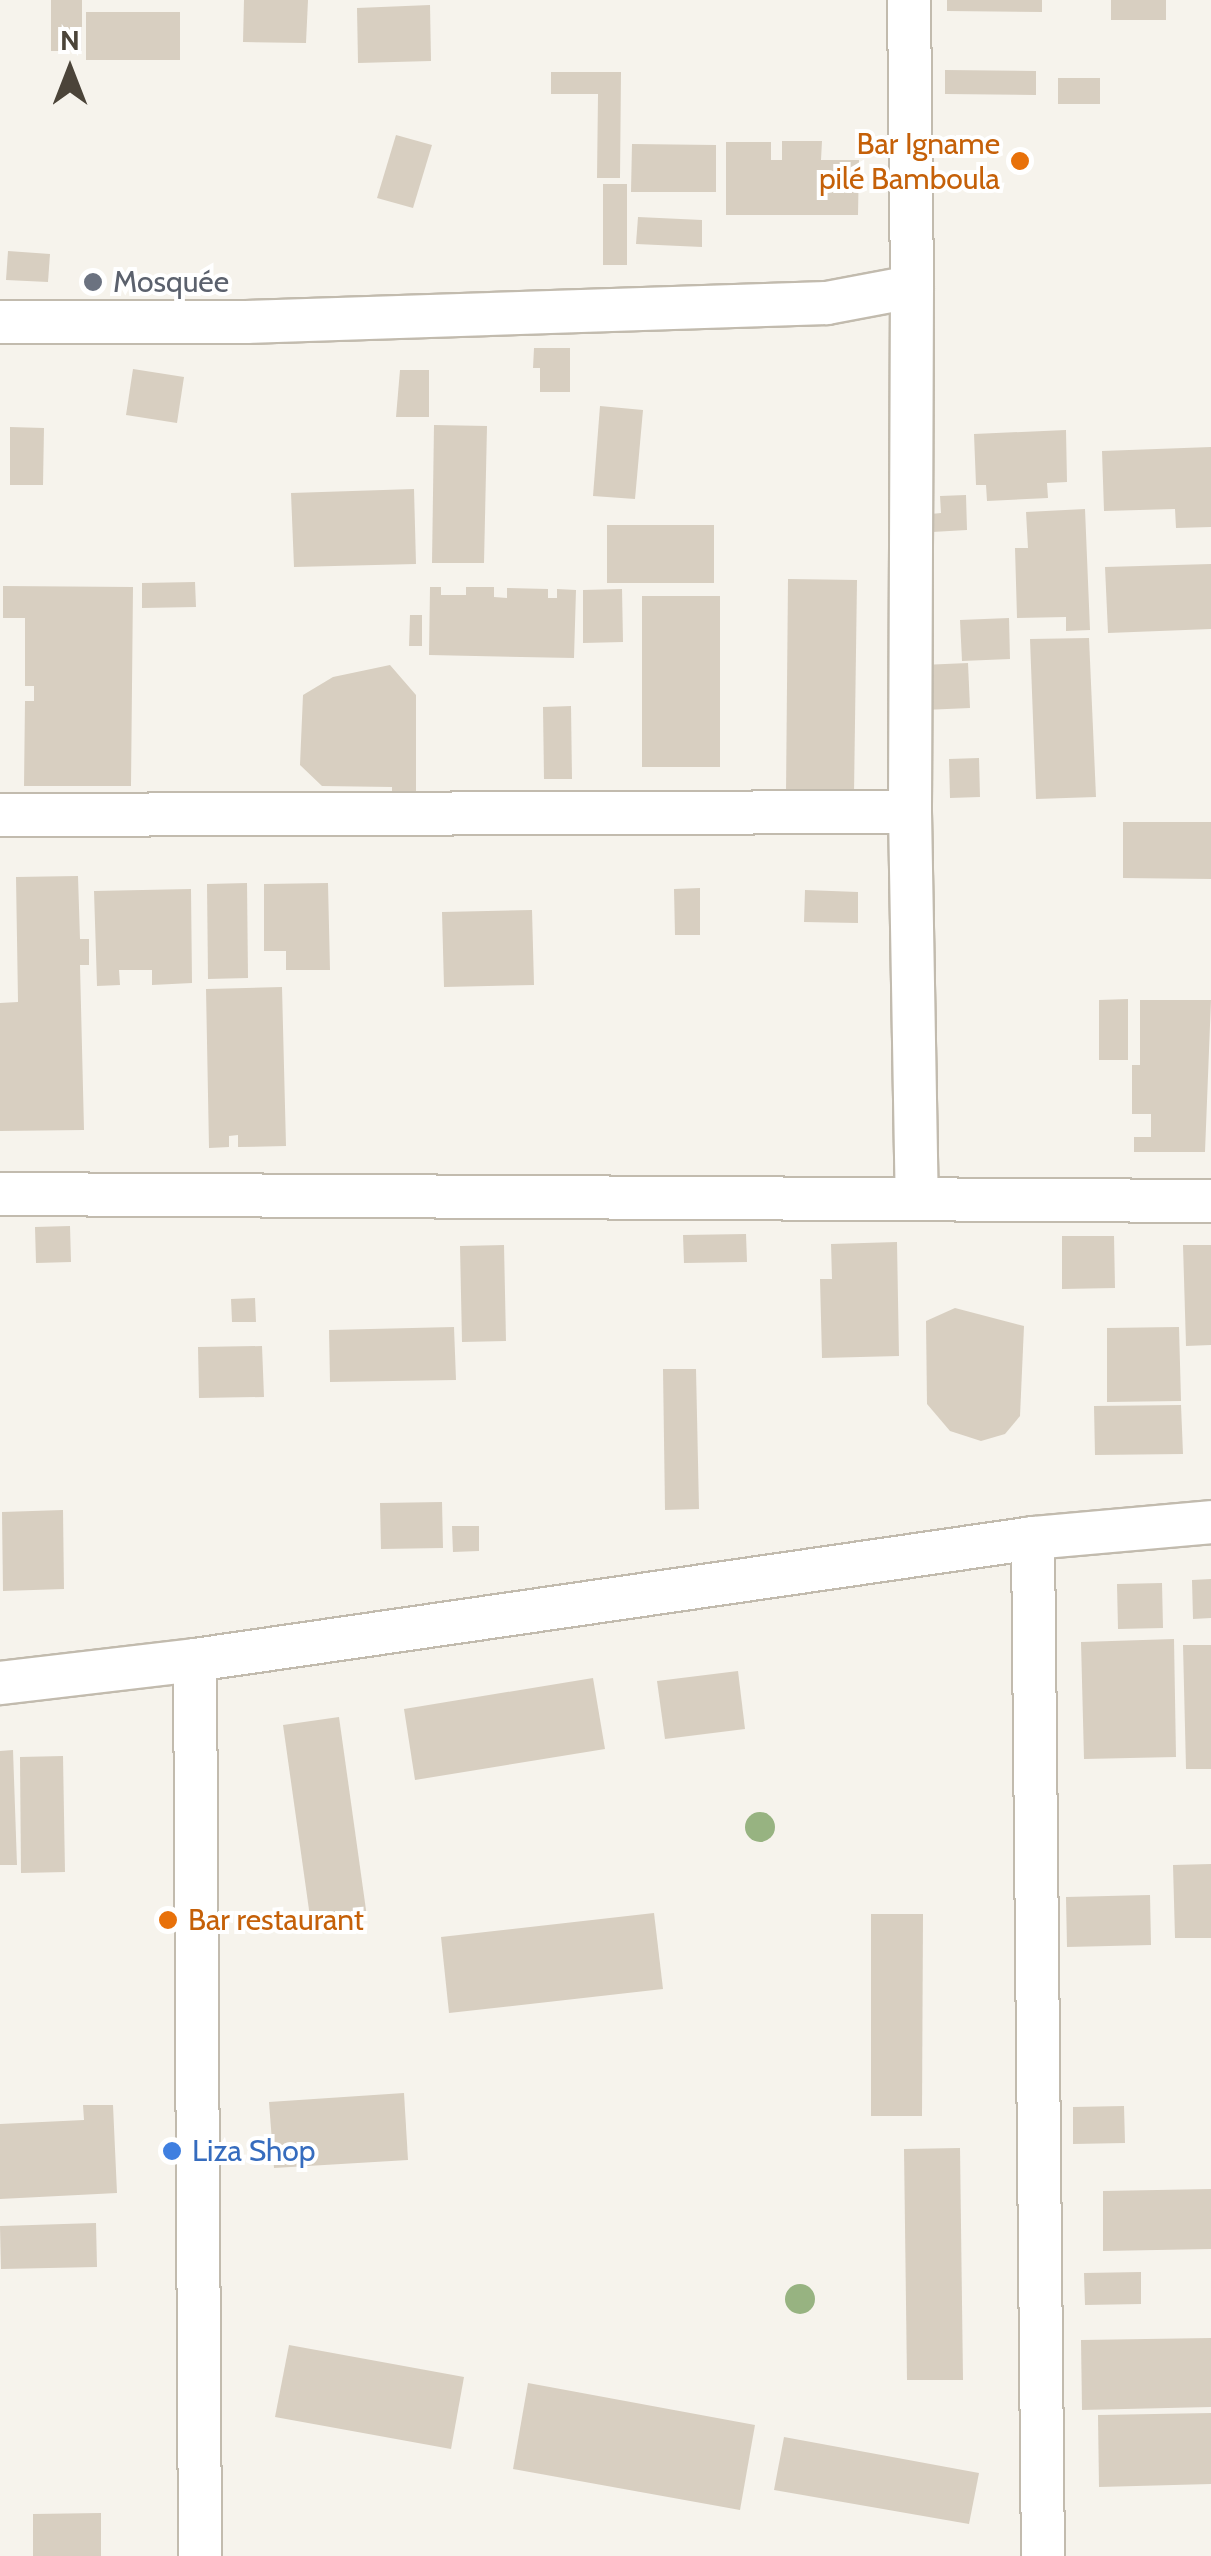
<!DOCTYPE html>
<meta charset="utf-8">
<style>
body{margin:0}
#map{position:relative;width:1211px;height:2556px;overflow:hidden;background:#f6f3ec;font-family:Cabin,sans-serif}
div>[style]{position:absolute}
[style*='--x']{left:calc(var(--x)*1px);top:calc(var(--y)*1px);width:calc(var(--w)*1px);rotate:calc(var(--a)*1deg)}
.building>*{inset:0;background:#d8cfc1}
.roads{filter:drop-shadow(2px 0 #c2bbae) drop-shadow(-2px 0 #c2bbae) drop-shadow(0 2px #c2bbae) drop-shadow(0 -2px #c2bbae)}
.street>*{height:42px;margin:-21px;padding:0 21px;transform-origin:21px;border-radius:21px;background:#fff}
.trees>*{width:30px;height:30px;margin:-15px;border-radius:50%;background:#97b381}
.dots>*{width:28px;height:28px;translate:-50% -50%;box-sizing:border-box;border:5px solid #fff;border-radius:50%}
span{translate:-50% -50%;white-space:nowrap;text-align:center;line-height:1.15;-webkit-text-stroke:8px #fff;paint-order:stroke}
.food-label{font-size:30px;color:#c56008}
.right{translate:-100% -50%;text-align:right}
.left{translate:0 -50%;text-align:left}
.worship-label{font-size:30px;color:#5b616d}
.shop-label{font-size:30px;color:#366cbe}
.north{position:absolute;left:20px;top:20px;width:100px;height:100px;-webkit-text-stroke:8px #fff;paint-order:stroke;rotate:0deg;font-size:28px;font-weight:700;line-height:40px;text-align:center;color:#4b4439}
.north::after{content:'';display:block;margin:auto;width:35px;height:45px;background:#4b4439;clip-path:polygon(50% 0,100% 100%,50% 72%,0 100%)}
</style>
<div id="map">
<div class="building">
<i style="clip-path:polygon(51px 0,82px 0,82px 51px,51px 51px)"></i>
<i style="clip-path:polygon(244px 0,308px 0,306px 43px,243px 42px)"></i>
<i style="clip-path:polygon(947px 0,1042px 0,1042px 12px,947px 11px)"></i>
<i style="clip-path:polygon(1111px 0,1166px 0,1166px 20px,1111px 20px)"></i>
<i style="clip-path:polygon(430px 5px,431px 61px,358px 63px,357px 8px)"></i>
<i style="clip-path:polygon(86px 12px,180px 12px,180px 60px,86px 60px)"></i>
<i style="clip-path:polygon(945px 70px,1036px 71px,1036px 95px,945px 94px)"></i>
<i style="clip-path:polygon(551px 72px,621px 72px,620px 178px,597px 178px,598px 94px,551px 94px)"></i>
<i style="clip-path:polygon(1058px 78px,1100px 78px,1100px 104px,1058px 104px)"></i>
<i style="clip-path:polygon(396px 135px,432px 145px,413px 208px,377px 198px)"></i>
<i style="clip-path:polygon(782px 141px,822px 141px,821px 160px,859px 160px,858px 215px,726px 215px,726px 142px,771px 142px,771px 160px,782px 160px)"></i>
<i style="clip-path:polygon(632px 144px,716px 145px,716px 192px,631px 192px)"></i>
<i style="clip-path:polygon(603px 184px,627px 184px,627px 265px,603px 265px)"></i>
<i style="clip-path:polygon(638px 217px,702px 220px,702px 247px,636px 244px)"></i>
<i style="clip-path:polygon(8px 251px,50px 254px,48px 282px,6px 280px)"></i>
<i style="clip-path:polygon(534px 348px,570px 348px,570px 392px,540px 392px,540px 368px,533px 368px)"></i>
<i style="clip-path:polygon(133px 369px,184px 377px,177px 423px,126px 415px)"></i>
<i style="clip-path:polygon(400px 370px,429px 370px,429px 417px,396px 417px)"></i>
<i style="clip-path:polygon(600px 406px,643px 410px,635px 499px,593px 496px)"></i>
<i style="clip-path:polygon(434px 425px,487px 426px,484px 563px,432px 563px)"></i>
<i style="clip-path:polygon(10px 427px,44px 428px,43px 485px,10px 485px)"></i>
<i style="clip-path:polygon(1066px 430px,1067px 482px,1047px 483px,1048px 498px,987px 501px,986px 485px,976px 485px,974px 434px)"></i>
<i style="clip-path:polygon(1211px 447px,1211px 527px,1176px 528px,1175px 509px,1104px 511px,1102px 451px)"></i>
<i style="clip-path:polygon(414px 489px,416px 564px,294px 567px,291px 493px)"></i>
<i style="clip-path:polygon(966px 495px,967px 530px,932px 532px,931px 514px,941px 513px,940px 496px)"></i>
<i style="clip-path:polygon(1085px 509px,1090px 630px,1066px 631px,1066px 617px,1017px 618px,1015px 548px,1028px 548px,1026px 512px)"></i>
<i style="clip-path:polygon(607px 525px,714px 525px,714px 583px,607px 583px)"></i>
<i style="clip-path:polygon(1211px 564px,1211px 629px,1108px 633px,1105px 567px)"></i>
<i style="clip-path:polygon(788px 579px,857px 580px,854px 794px,786px 794px)"></i>
<i style="clip-path:polygon(195px 582px,196px 607px,142px 608px,142px 583px)"></i>
<i style="clip-path:polygon(3px 586px,133px 587px,131px 786px,24px 786px,25px 701px,34px 701px,34px 686px,25px 686px,25px 618px,3px 618px)"></i>
<i style="clip-path:polygon(430px 587px,441px 587px,441px 595px,466px 595px,466px 587px,494px 587px,494px 597px,507px 598px,507px 588px,548px 589px,548px 598px,557px 598px,557px 589px,576px 590px,574px 658px,429px 655px)"></i>
<i style="clip-path:polygon(622px 589px,623px 642px,583px 643px,583px 590px)"></i>
<i style="clip-path:polygon(642px 596px,720px 596px,720px 767px,642px 767px)"></i>
<i style="clip-path:polygon(410px 615px,422px 615px,422px 646px,409px 646px)"></i>
<i style="clip-path:polygon(1009px 618px,1010px 659px,962px 661px,960px 620px)"></i>
<i style="clip-path:polygon(1089px 638px,1096px 797px,1036px 799px,1030px 639px)"></i>
<i style="clip-path:polygon(968px 663px,970px 708px,924px 710px,922px 665px)"></i>
<i style="clip-path:polygon(390px 665px,416px 695px,416px 802px,392px 802px,392px 787px,322px 786px,300px 765px,303px 695px,333px 677px)"></i>
<i style="clip-path:polygon(571px 706px,572px 779px,544px 779px,543px 707px)"></i>
<i style="clip-path:polygon(979px 758px,980px 797px,950px 798px,949px 759px)"></i>
<i style="clip-path:polygon(1123px 822px,1211px 822px,1211px 879px,1123px 878px)"></i>
<i style="clip-path:polygon(78px 876px,80px 939px,89px 939px,89px 965px,80px 965px,84px 1130px,0 1131px,0 1003px,18px 1002px,16px 877px)"></i>
<i style="clip-path:polygon(247px 883px,248px 978px,208px 979px,207px 884px)"></i>
<i style="clip-path:polygon(328px 883px,330px 970px,286px 970px,286px 951px,264px 951px,264px 884px)"></i>
<i style="clip-path:polygon(700px 888px,700px 935px,675px 935px,674px 889px)"></i>
<i style="clip-path:polygon(191px 889px,192px 983px,152px 985px,152px 970px,119px 970px,120px 985px,97px 986px,94px 891px)"></i>
<i style="clip-path:polygon(805px 890px,858px 892px,858px 923px,804px 922px)"></i>
<i style="clip-path:polygon(532px 910px,534px 985px,444px 987px,442px 912px)"></i>
<i style="clip-path:polygon(282px 987px,286px 1146px,238px 1147px,238px 1135px,229px 1136px,229px 1147px,209px 1148px,206px 989px)"></i>
<i style="clip-path:polygon(1128px 999px,1128px 1060px,1099px 1060px,1099px 1000px)"></i>
<i style="clip-path:polygon(1140px 1000px,1211px 1000px,1205px 1152px,1134px 1152px,1134px 1137px,1151px 1137px,1151px 1114px,1132px 1114px,1132px 1065px,1140px 1065px)"></i>
<i style="clip-path:polygon(70px 1226px,71px 1262px,36px 1263px,35px 1227px)"></i>
<i style="clip-path:polygon(746px 1234px,747px 1262px,684px 1263px,683px 1235px)"></i>
<i style="clip-path:polygon(1062px 1236px,1114px 1236px,1115px 1288px,1062px 1289px)"></i>
<i style="clip-path:polygon(897px 1242px,899px 1356px,822px 1358px,820px 1279px,832px 1279px,831px 1244px)"></i>
<i style="clip-path:polygon(504px 1245px,506px 1341px,462px 1342px,460px 1246px)"></i>
<i style="clip-path:polygon(1183px 1245px,1211px 1245px,1211px 1345px,1186px 1346px)"></i>
<i style="clip-path:polygon(255px 1298px,256px 1322px,232px 1322px,231px 1299px)"></i>
<i style="clip-path:polygon(955px 1308px,1024px 1326px,1020px 1416px,1005px 1434px,981px 1441px,950px 1431px,927px 1404px,926px 1321px)"></i>
<i style="clip-path:polygon(454px 1327px,456px 1380px,330px 1382px,329px 1330px)"></i>
<i style="clip-path:polygon(1179px 1327px,1181px 1401px,1107px 1402px,1107px 1328px)"></i>
<i style="clip-path:polygon(262px 1346px,264px 1397px,199px 1398px,198px 1347px)"></i>
<i style="clip-path:polygon(663px 1369px,696px 1369px,699px 1509px,665px 1510px)"></i>
<i style="clip-path:polygon(1181px 1405px,1183px 1454px,1095px 1455px,1094px 1406px)"></i>
<i style="clip-path:polygon(442px 1502px,443px 1548px,381px 1549px,380px 1503px)"></i>
<i style="clip-path:polygon(63px 1510px,64px 1589px,3px 1591px,2px 1512px)"></i>
<i style="clip-path:polygon(452px 1526px,479px 1526px,479px 1551px,453px 1552px)"></i>
<i style="clip-path:polygon(1211px 1579px,1211px 1618px,1193px 1619px,1192px 1580px)"></i>
<i style="clip-path:polygon(1162px 1583px,1163px 1628px,1118px 1629px,1117px 1584px)"></i>
<i style="clip-path:polygon(1174px 1639px,1176px 1757px,1084px 1759px,1081px 1642px)"></i>
<i style="clip-path:polygon(1183px 1645px,1211px 1645px,1211px 1769px,1186px 1769px)"></i>
<i style="clip-path:polygon(738px 1671px,745px 1729px,665px 1739px,657px 1681px)"></i>
<i style="clip-path:polygon(593px 1678px,605px 1749px,415px 1780px,404px 1709px)"></i>
<i style="clip-path:polygon(339px 1717px,367px 1917px,311px 1924px,283px 1725px)"></i>
<i style="clip-path:polygon(13px 1750px,17px 1865px,0 1865px,0 1751px)"></i>
<i style="clip-path:polygon(63px 1756px,65px 1872px,21px 1873px,20px 1757px)"></i>
<i style="clip-path:polygon(1211px 1864px,1211px 1938px,1175px 1938px,1173px 1865px)"></i>
<i style="clip-path:polygon(1150px 1895px,1151px 1945px,1067px 1947px,1066px 1897px)"></i>
<i style="clip-path:polygon(654px 1913px,663px 1989px,449px 2013px,441px 1937px)"></i>
<i style="clip-path:polygon(871px 1914px,923px 1914px,922px 2116px,871px 2116px)"></i>
<i style="clip-path:polygon(404px 2093px,408px 2160px,274px 2168px,269px 2102px)"></i>
<i style="clip-path:polygon(83px 2105px,113px 2105px,117px 2193px,0 2199px,0 2124px,84px 2120px)"></i>
<i style="clip-path:polygon(1124px 2106px,1125px 2143px,1073px 2144px,1073px 2107px)"></i>
<i style="clip-path:polygon(960px 2148px,963px 2380px,907px 2380px,904px 2149px)"></i>
<i style="clip-path:polygon(1211px 2189px,1211px 2249px,1103px 2251px,1103px 2191px)"></i>
<i style="clip-path:polygon(96px 2223px,97px 2267px,1px 2269px,0 2226px)"></i>
<i style="clip-path:polygon(1141px 2272px,1141px 2304px,1085px 2305px,1084px 2273px)"></i>
<i style="clip-path:polygon(1211px 2338px,1211px 2407px,1082px 2410px,1081px 2340px)"></i>
<i style="clip-path:polygon(289px 2345px,464px 2377px,451px 2449px,275px 2417px)"></i>
<i style="clip-path:polygon(528px 2383px,755px 2425px,740px 2510px,513px 2469px)"></i>
<i style="clip-path:polygon(1211px 2413px,1211px 2484px,1099px 2487px,1098px 2415px)"></i>
<i style="clip-path:polygon(784px 2437px,979px 2473px,969px 2524px,774px 2490px)"></i>
<i style="clip-path:polygon(101px 2513px,101px 2556px,33px 2556px,33px 2514px)"></i>
</div>
<div class="roads">
<div class="street">
<i style="--x:912;--y:287;--w:525;--a:90.22"></i>
<i style="--x:910;--y:812;--w:387;--a:89"></i>
<i style="--x:0;--y:322;--w:246;--a:0"></i>
<i style="--x:246;--y:322;--w:581;--a:-1.87"></i>
<i style="--x:827;--y:303;--w:86;--a:-10.7"></i>
<i style="--x:912;--y:287;--w:287;--a:-90.6"></i>
<i style="--x:0;--y:815;--w:910;--a:-0.19"></i>
<i style="--x:0;--y:1194;--w:1211;--a:0.33"></i>
<i style="--x:1033;--y:1538;--w:1018;--a:89.44"></i>
<i style="--x:195;--y:1660;--w:896;--a:89.68"></i>
<i style="--x:0;--y:1683;--w:196;--a:-6.7"></i>
<i style="--x:195;--y:1660;--w:847;--a:-8.28"></i>
<i style="--x:1033;--y:1538;--w:179;--a:-5.1"></i>
</div>
</div>
<div class="trees">
<i style="left:760px;top:1827px"></i>
<i style="left:800px;top:2299px"></i>
</div>
<div class="dots">
<i style="left:1020px;top:161px;background:#e8710a"></i>
<i style="left:93px;top:282px;background:#6b7280"></i>
<i style="left:168px;top:1920px;background:#e8710a"></i>
<i style="left:172px;top:2151px;background:#3f7fe0"></i>
</div>
<div class="food-label">
<span class="right" style="left:1000px;top:161px">Bar Igname<br>pilé Bamboula</span>
<span class="left" style="left:188px;top:1920px">Bar restaurant</span>
</div>
<div class="worship-label">
<span class="left" style="left:113px;top:282px">Mosquée</span>
</div>
<div class="shop-label">
<span class="left" style="left:192px;top:2151px">Liza Shop</span>
</div>
<div class="north">N</div>
</div>
